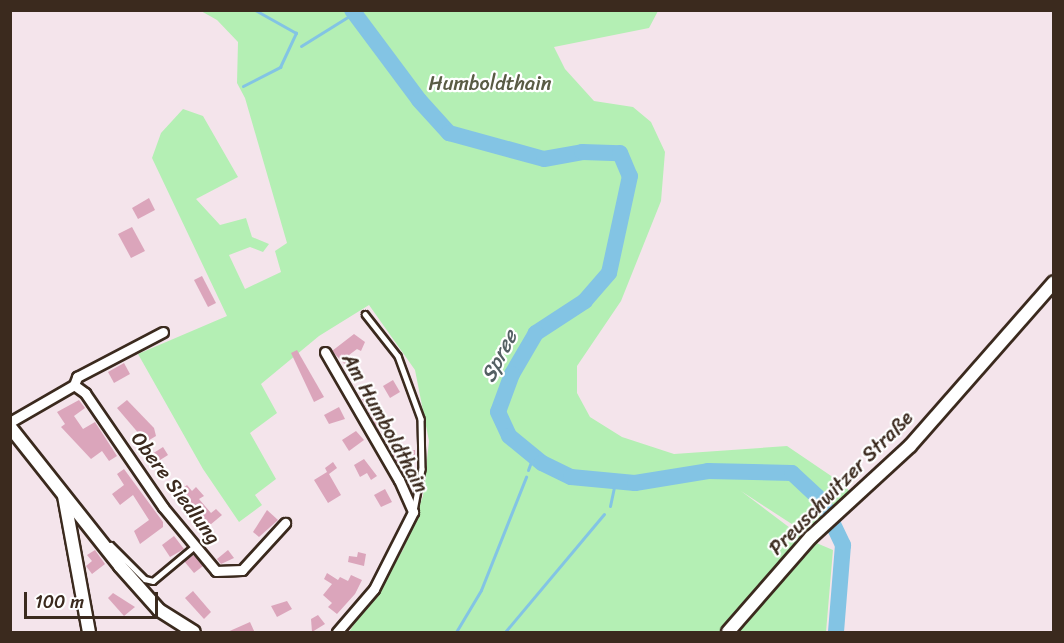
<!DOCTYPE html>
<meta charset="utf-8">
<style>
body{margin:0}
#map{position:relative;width:1064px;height:643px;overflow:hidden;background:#f4e4eb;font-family:Sriracha,sans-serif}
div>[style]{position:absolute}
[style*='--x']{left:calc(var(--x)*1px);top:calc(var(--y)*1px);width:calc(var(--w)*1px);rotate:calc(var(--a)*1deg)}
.green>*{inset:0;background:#b4efb4}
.stream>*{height:3px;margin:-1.5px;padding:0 1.5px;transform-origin:1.5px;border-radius:1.5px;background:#83c4e4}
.river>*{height:16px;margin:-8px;padding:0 8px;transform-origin:8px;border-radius:8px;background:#83c4e4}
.building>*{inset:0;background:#dba5bb}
.roads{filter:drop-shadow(2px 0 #3b2a1e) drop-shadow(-2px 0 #3b2a1e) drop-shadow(0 2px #3b2a1e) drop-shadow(0 -2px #3b2a1e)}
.service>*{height:4.5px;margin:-2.25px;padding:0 2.25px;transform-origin:2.25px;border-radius:2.25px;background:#fff}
.minor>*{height:9px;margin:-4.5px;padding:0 4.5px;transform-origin:4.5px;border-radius:4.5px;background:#fff}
.tertiary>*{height:12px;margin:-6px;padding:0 6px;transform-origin:6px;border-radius:6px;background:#fff}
span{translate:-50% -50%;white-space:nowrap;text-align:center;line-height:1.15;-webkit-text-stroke:4.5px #fff;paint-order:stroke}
.park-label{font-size:20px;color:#595b44}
.street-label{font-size:20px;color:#3b2a1e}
.water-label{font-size:21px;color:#546063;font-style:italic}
.frame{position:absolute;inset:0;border:12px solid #3b2a1e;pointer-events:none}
.scale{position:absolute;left:24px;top:592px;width:134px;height:27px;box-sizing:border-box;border:3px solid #3b2a1e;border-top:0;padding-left:8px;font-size:18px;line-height:21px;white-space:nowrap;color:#3b2a1e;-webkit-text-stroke:4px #fff;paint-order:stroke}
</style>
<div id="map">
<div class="green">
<i style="clip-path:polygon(201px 11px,658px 11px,649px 28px,554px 47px,565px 69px,594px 101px,633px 107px,651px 122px,665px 152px,661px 201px,621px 301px,577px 366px,577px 393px,590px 417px,622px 437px,674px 454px,787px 446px,843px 484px,851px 493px,804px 532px,741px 491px,802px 537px,833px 550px,826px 632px,349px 632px,403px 550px,423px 496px,429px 441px,415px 370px,369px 305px,319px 336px,261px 384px,277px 413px,250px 433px,276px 479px,255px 495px,262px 505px,239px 522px,203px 469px,138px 354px,227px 316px,152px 158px,161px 133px,183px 109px,203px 116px,238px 177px,196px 199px,220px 225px,246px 218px,252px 237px,269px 244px,263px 252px,250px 247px,229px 255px,245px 289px,281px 272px,275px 251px,287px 243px,245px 98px,237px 83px,238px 42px,217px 20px)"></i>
</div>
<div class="stream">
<i style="--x:301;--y:46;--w:62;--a:-31.9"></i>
<i style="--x:243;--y:86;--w:42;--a:-27.2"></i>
<i style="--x:280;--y:67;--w:38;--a:-65"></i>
<i style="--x:296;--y:33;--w:47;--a:-150.7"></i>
<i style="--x:528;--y:470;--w:15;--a:-70"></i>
<i style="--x:610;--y:506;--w:25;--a:-78"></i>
<i style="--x:456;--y:632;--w:49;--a:-59.2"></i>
<i style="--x:481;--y:590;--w:122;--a:-68.3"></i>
<i style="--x:505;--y:632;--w:154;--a:-50"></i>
</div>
<div class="river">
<i style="--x:352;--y:10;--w:112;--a:53.3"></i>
<i style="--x:419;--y:100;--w:45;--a:47.7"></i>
<i style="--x:449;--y:133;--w:98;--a:15.3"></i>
<i style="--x:544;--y:159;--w:39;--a:-10"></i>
<i style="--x:582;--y:152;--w:38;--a:2"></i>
<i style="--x:620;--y:153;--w:25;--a:67"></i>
<i style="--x:630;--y:176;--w:99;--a:102.2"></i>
<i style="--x:609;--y:273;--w:37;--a:131"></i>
<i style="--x:585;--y:301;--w:59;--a:146.9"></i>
<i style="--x:536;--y:333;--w:48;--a:120.3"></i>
<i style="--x:512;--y:374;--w:40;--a:110.2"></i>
<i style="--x:498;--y:412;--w:26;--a:65"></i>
<i style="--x:509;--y:436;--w:43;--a:39.3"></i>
<i style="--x:542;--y:463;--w:32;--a:26"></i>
<i style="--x:571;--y:477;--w:64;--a:5.4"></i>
<i style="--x:635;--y:483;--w:74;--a:-9.3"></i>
<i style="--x:708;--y:471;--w:84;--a:1.4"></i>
<i style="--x:792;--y:473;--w:41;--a:43"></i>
<i style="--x:822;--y:501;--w:49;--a:64.5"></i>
<i style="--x:843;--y:545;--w:87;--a:94.6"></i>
</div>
<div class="building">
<i style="clip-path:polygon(149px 198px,155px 210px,138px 219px,132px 208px)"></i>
<i style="clip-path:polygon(132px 227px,145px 251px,131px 258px,118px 234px)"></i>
<i style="clip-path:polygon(202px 276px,216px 303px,208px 307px,194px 280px)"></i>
<i style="clip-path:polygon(354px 334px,365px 342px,361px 351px,357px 349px,345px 358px,358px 366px,353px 373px,332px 351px)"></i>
<i style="clip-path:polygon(297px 350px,324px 397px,314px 402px,291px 353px)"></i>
<i style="clip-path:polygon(124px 363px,130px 374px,114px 383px,108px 372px)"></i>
<i style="clip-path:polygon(393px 380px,400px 392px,390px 398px,383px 386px)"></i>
<i style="clip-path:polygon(371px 394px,380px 409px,375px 412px,384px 427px,378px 430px,362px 399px)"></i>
<i style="clip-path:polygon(79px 400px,85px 408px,74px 416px,83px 429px,95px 422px,117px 456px,109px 461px,102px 451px,91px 459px,61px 427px,65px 424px,57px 412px)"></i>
<i style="clip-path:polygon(127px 400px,154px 428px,156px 436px,146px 442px,117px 408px)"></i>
<i style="clip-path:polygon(339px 407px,345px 419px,329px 424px,324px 415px)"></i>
<i style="clip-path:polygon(356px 431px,364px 440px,349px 451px,342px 440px)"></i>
<i style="clip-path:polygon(163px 447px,168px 455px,157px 462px,152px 454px)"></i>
<i style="clip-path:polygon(415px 450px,415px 461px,396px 462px,393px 457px,393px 451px)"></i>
<i style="clip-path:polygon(364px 459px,377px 476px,371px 480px,367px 473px,360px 477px,354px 465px)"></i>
<i style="clip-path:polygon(333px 462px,337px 468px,329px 474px,341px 495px,328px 503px,314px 480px,327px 472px,325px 468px)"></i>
<i style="clip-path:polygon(124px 469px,163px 522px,163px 527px,140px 544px,134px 531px,149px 520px,133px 495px,120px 505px,112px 494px,124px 485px,117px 474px)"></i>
<i style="clip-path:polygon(187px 485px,192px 491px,196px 487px,204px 496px,199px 499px,211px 513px,216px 509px,222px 515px,210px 525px,205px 519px,201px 522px,179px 492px)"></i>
<i style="clip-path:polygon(385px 489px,392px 502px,381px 507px,374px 495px)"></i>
<i style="clip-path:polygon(267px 510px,278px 520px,259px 537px,253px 532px)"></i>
<i style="clip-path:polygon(174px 536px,184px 549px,170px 557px,162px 545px)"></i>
<i style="clip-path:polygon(95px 550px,105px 564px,92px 574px,86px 566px,92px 561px,87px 555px)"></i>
<i style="clip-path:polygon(228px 550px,234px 558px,221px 564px,217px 559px)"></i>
<i style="clip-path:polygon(358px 552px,366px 554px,364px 566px,348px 562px,349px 556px,357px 557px)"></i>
<i style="clip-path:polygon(194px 555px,203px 566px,194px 573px,184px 561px)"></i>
<i style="clip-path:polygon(327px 573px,338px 580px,340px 577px,348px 581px,351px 575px,362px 580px,355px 594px,337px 614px,328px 607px,332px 603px,323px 595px,332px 584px,324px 579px)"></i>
<i style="clip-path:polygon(193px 591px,211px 612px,204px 619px,185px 598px)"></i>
<i style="clip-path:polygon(113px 593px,135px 607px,124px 616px,108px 598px)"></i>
<i style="clip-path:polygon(287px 601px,292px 609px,277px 617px,271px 606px)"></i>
<i style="clip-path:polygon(318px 615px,325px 624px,312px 632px,311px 619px)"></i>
<i style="clip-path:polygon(250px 622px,255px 633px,225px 633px,241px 626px)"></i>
</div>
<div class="roads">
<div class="service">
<i style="--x:365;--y:314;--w:53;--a:51.8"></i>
<i style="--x:398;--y:356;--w:67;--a:69.9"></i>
<i style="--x:421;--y:419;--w:50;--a:88.9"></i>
<i style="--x:422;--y:469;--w:43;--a:100.8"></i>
<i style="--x:105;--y:545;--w:6;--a:0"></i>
<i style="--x:111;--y:545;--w:48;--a:45"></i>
<i style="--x:145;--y:579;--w:8;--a:14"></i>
<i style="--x:153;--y:581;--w:55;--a:-39.8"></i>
</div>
<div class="minor">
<i style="--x:325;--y:352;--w:148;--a:60"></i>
<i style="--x:399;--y:480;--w:35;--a:66"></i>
<i style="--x:413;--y:512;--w:86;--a:116.9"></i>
<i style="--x:374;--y:589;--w:57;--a:130.7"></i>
<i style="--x:74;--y:385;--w:14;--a:36"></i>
<i style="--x:85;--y:393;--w:138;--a:55.6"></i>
<i style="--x:163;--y:507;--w:83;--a:50.4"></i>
<i style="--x:216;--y:571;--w:26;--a:-2"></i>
<i style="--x:242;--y:570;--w:64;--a:-47.5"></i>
<i style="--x:10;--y:422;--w:74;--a:-30"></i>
<i style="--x:74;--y:385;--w:9;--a:-69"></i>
<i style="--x:77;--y:377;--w:97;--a:-27.6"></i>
</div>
<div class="tertiary">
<i style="--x:10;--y:427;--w:177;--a:51.6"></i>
<i style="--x:120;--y:566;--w:59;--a:48.4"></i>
<i style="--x:159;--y:610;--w:41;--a:32.2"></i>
<i style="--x:64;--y:496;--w:138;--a:79.6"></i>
<i style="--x:728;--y:632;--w:126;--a:-48.9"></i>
<i style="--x:811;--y:537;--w:134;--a:-42.6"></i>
<i style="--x:910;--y:446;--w:218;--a:-48.7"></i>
</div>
</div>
<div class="park-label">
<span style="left:490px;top:83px">Humboldthain</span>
</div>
<div class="street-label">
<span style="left:385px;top:423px;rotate:61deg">Am Humboldthain</span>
<span style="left:841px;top:483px;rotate:-45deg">Preuschwitzer Straße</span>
<span style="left:176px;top:488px;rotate:53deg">Obere Siedlung</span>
</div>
<div class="water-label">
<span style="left:499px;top:356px;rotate:-63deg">Spree</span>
</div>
<div class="frame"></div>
<div class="scale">100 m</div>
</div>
